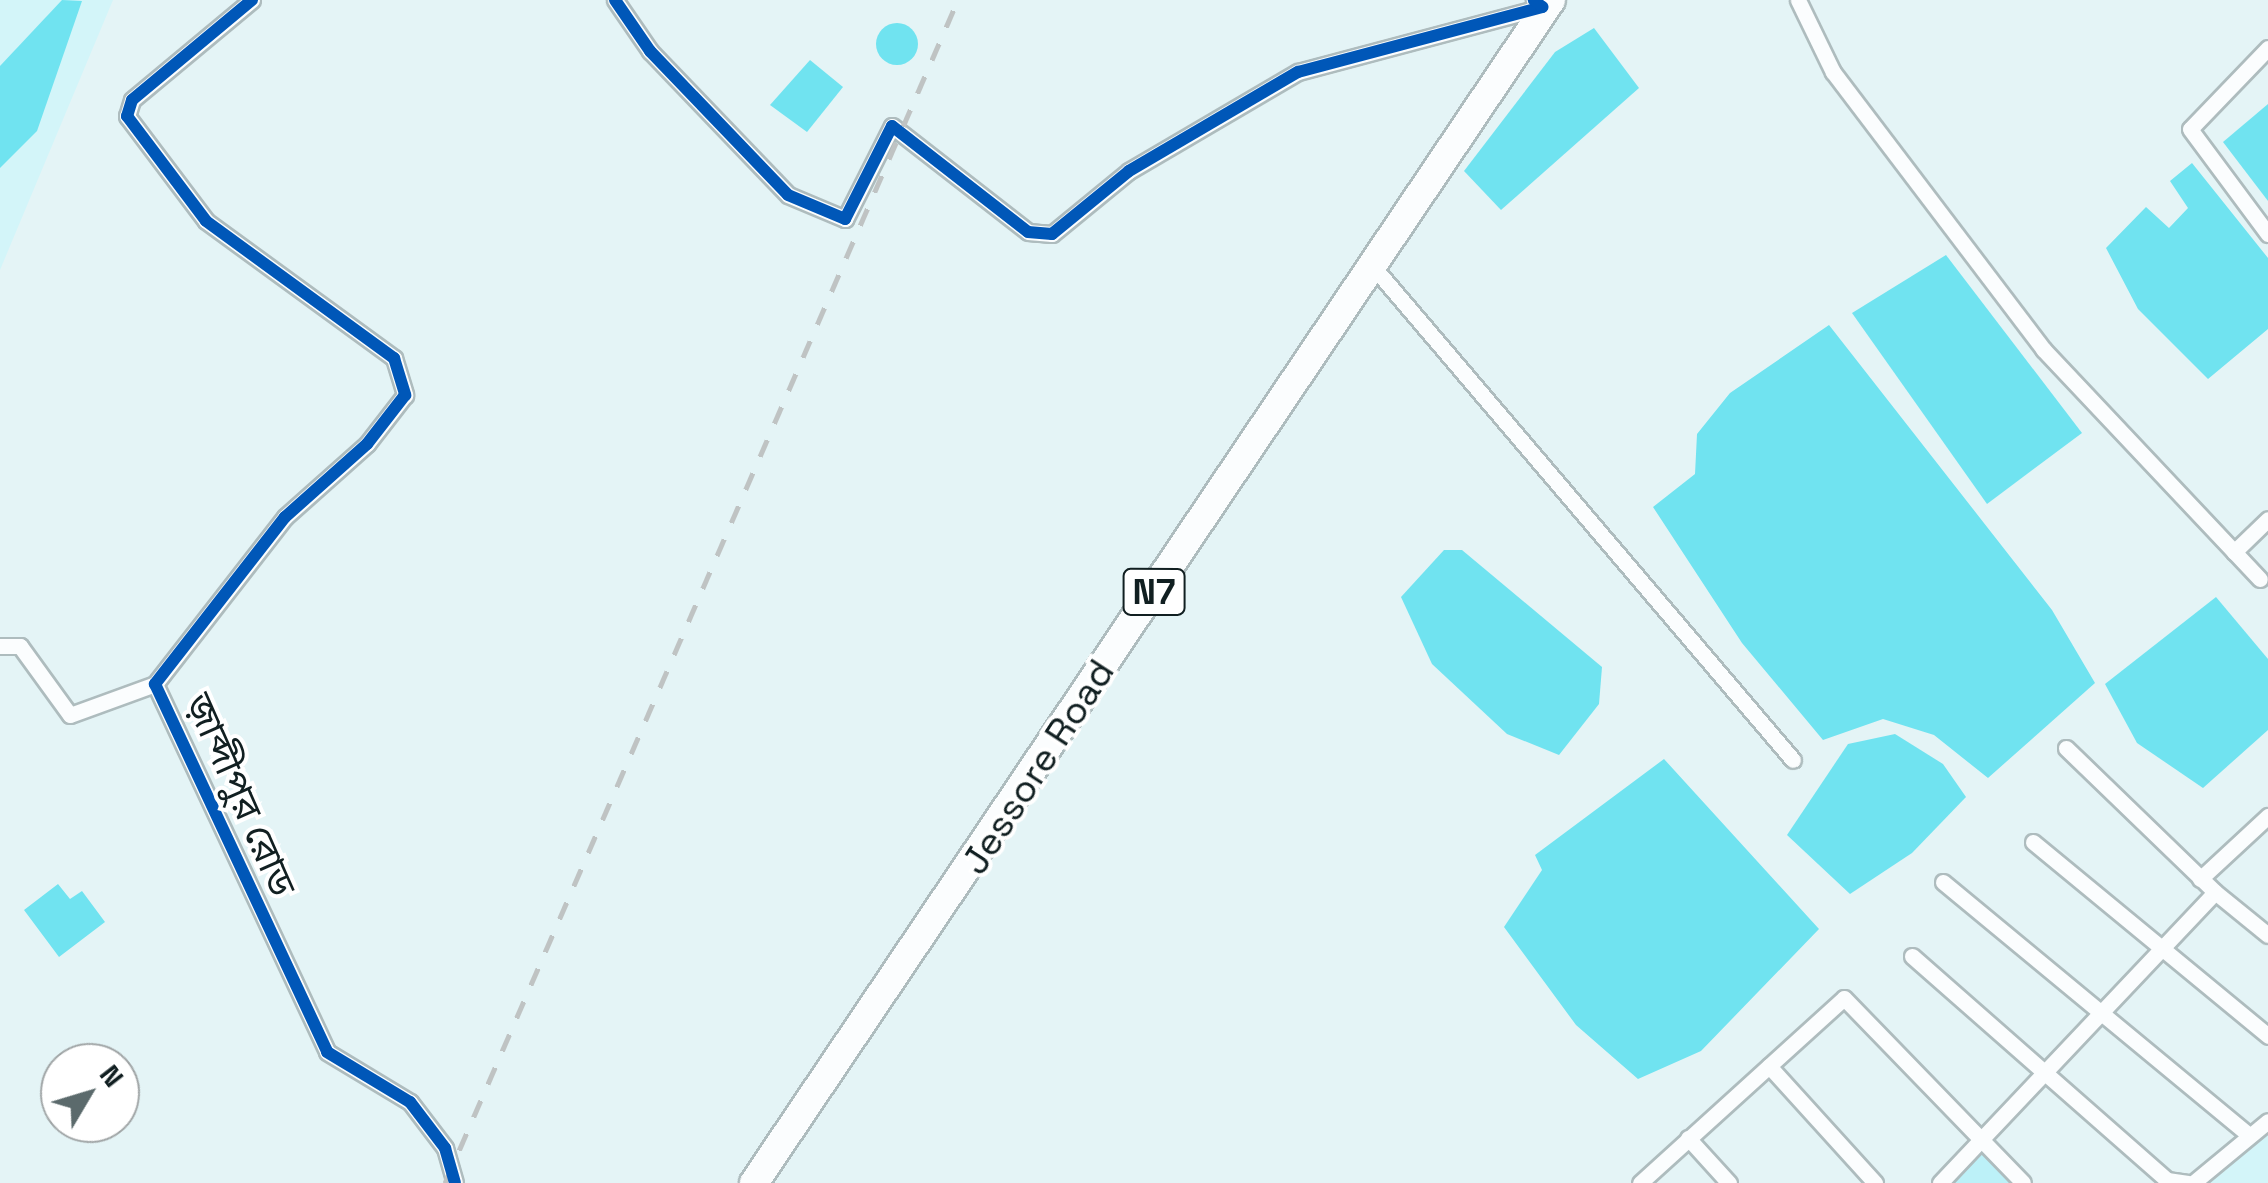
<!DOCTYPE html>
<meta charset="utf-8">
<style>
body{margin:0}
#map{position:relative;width:2268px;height:1183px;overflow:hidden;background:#e4f4f6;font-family:"Space Grotesk","Noto Sans Bengali",sans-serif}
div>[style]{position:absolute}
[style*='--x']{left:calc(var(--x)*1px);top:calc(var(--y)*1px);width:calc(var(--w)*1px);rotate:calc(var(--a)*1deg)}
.built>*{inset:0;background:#d3f5f9}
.green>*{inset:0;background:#bcf1f8}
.water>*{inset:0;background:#70e3f0}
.round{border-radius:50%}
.roads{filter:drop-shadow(2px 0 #aebcbe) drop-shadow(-2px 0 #aebcbe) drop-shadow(0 2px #aebcbe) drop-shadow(0 -2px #aebcbe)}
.street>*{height:15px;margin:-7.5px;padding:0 7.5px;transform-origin:7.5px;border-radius:7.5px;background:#fbfdfe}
.highway>*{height:28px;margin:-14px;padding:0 14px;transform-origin:14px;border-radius:14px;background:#fbfdfe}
.rail>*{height:5px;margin-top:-2.5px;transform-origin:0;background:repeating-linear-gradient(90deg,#bfc3c3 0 18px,transparent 0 36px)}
.cycleway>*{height:12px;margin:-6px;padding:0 6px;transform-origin:6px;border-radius:6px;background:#0057b8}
span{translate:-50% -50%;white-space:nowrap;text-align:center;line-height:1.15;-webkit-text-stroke:8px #fff;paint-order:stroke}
.shield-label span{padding:2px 8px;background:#fff;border:2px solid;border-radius:8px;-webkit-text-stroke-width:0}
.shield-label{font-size:35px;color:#111f21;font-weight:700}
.street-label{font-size:38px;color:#111f21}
.north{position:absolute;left:40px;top:1043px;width:100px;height:100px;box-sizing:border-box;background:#fff;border:2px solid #a0a5a6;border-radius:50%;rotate:52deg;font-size:28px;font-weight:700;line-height:40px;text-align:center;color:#111f21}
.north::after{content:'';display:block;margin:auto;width:35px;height:45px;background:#5b6a6c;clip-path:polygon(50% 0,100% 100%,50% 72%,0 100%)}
</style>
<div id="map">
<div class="built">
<i style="clip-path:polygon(0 0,113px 0,0 270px)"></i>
<i style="clip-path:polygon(2268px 1121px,2268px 1183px,2193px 1183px)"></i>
</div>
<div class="green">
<i style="clip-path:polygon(1983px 1144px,2023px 1183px,1940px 1183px)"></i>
</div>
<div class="water">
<i style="clip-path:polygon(62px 0,82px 1px,37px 131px,0 168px,0 66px)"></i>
<i class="round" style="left:876px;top:23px;width:42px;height:42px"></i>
<i style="clip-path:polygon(1594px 28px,1639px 88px,1501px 210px,1464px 171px,1555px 52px)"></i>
<i style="clip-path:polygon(810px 60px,843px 87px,807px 132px,770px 105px)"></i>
<i style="clip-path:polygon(2268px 104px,2268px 201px,2223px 142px)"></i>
<i style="clip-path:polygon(2192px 163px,2268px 258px,2268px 329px,2208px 379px,2138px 309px,2106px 248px,2146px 207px,2169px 228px,2188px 208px,2170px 181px)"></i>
<i style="clip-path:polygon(1946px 255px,2082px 433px,1987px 504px,1852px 313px)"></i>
<i style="clip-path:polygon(1829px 325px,2052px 610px,2095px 683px,1988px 778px,1934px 735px,1883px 719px,1823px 740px,1742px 643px,1653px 507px,1695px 474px,1697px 434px,1730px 393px)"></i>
<i style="clip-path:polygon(1444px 550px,1462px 550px,1602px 667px,1599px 704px,1559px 755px,1507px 734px,1432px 664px,1401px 597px)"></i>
<i style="clip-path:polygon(2216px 597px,2268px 659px,2268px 730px,2203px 788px,2137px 743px,2105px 684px)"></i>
<i style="clip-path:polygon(1895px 734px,1943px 764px,1966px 797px,1912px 853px,1850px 894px,1787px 835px,1848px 744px)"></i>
<i style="clip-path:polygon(1664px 759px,1819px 929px,1701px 1051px,1638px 1079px,1576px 1025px,1504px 927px,1542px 870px,1535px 855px)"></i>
<i style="clip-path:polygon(58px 884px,70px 899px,82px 891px,105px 922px,59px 957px,24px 910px)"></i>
</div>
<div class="roads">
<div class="street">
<i style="--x:252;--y:0;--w:156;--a:140.2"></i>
<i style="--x:132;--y:100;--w:17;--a:107"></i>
<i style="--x:127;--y:116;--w:131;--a:53"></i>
<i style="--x:206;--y:221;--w:233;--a:36.1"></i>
<i style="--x:394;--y:358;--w:39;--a:73"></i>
<i style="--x:405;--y:395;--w:62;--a:127.8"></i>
<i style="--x:367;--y:444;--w:110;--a:138.3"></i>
<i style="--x:285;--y:517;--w:212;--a:127.9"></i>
<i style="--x:155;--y:684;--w:406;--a:64.9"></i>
<i style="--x:327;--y:1052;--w:97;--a:31.1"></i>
<i style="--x:410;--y:1102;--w:58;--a:52.7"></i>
<i style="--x:445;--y:1148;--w:36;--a:74"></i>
<i style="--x:615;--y:0;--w:62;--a:55.5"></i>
<i style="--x:650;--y:51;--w:199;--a:46.2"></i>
<i style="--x:788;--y:195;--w:62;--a:22.8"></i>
<i style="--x:845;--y:219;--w:104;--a:-63.2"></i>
<i style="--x:892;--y:126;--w:172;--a:37.9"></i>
<i style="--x:1028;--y:232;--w:24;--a:5"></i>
<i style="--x:1052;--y:234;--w:99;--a:-39.3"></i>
<i style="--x:1129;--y:171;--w:196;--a:-30.4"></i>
<i style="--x:1298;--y:72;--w:253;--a:-14.9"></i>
<i style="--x:1542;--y:7;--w:11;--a:-139"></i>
<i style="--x:1798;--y:0;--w:80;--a:64.1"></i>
<i style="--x:1833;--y:72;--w:348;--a:52.8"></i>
<i style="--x:2043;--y:349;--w:316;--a:46.7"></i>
<i style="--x:2268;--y:48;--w:112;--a:133.9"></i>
<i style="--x:2190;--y:129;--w:131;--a:53.4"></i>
<i style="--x:1371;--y:264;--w:651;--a:49.61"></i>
<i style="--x:2234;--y:552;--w:47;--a:-44.1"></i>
<i style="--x:0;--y:646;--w:20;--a:0"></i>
<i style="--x:20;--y:646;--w:85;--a:54.1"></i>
<i style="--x:70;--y:715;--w:90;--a:-20"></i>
<i style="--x:2066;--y:748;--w:207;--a:44"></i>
<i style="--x:2033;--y:842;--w:305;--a:39.5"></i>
<i style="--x:2200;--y:879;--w:93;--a:-42.8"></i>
<i style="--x:1943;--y:882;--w:397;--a:39.6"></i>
<i style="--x:1912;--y:956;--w:339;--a:41.3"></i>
<i style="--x:2167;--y:1180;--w:21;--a:8"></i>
<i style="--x:1769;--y:1066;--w:158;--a:47.8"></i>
<i style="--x:1688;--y:1138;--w:61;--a:47.7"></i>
<i style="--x:1640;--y:1183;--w:275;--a:-42.2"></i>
<i style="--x:1844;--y:998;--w:257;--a:45.9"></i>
<i style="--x:1940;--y:1183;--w:400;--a:-46.6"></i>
<i style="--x:2215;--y:892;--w:68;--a:39.1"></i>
<i style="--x:2193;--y:1183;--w:97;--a:-39.6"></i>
</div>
<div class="highway">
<i style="--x:754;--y:1183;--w:1426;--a:-56.03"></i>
</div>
</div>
<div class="rail">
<i style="--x:445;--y:1183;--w:1289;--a:-66.56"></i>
</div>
<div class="cycleway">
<i style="--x:252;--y:0;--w:156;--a:140.2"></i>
<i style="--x:132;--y:100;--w:17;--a:107"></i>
<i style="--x:127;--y:116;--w:131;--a:53"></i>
<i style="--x:206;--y:221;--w:233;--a:36.1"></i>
<i style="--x:394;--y:358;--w:39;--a:73"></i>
<i style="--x:405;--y:395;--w:62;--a:127.8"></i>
<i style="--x:367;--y:444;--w:110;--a:138.3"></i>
<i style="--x:285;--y:517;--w:212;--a:127.9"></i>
<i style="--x:155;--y:684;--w:406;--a:64.9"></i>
<i style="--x:327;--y:1052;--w:97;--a:31.1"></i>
<i style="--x:410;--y:1102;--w:58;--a:52.7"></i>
<i style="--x:445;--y:1148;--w:36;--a:74"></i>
<i style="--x:615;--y:0;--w:62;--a:55.5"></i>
<i style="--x:650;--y:51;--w:199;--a:46.2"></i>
<i style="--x:788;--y:195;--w:62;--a:22.8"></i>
<i style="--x:845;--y:219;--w:104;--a:-63.2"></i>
<i style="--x:892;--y:126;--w:172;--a:37.9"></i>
<i style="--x:1028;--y:232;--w:24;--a:5"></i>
<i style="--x:1052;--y:234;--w:99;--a:-39.3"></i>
<i style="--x:1129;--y:171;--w:196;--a:-30.4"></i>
<i style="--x:1298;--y:72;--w:253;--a:-14.9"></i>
<i style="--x:1542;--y:7;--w:11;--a:-139"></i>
</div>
<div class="shield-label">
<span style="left:1154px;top:592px">N7</span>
</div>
<div class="street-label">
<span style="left:1038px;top:767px;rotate:-57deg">Jessore Road</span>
<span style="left:240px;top:795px;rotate:66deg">জ়াব্দীপুর রোড</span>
</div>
<div class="north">N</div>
</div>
